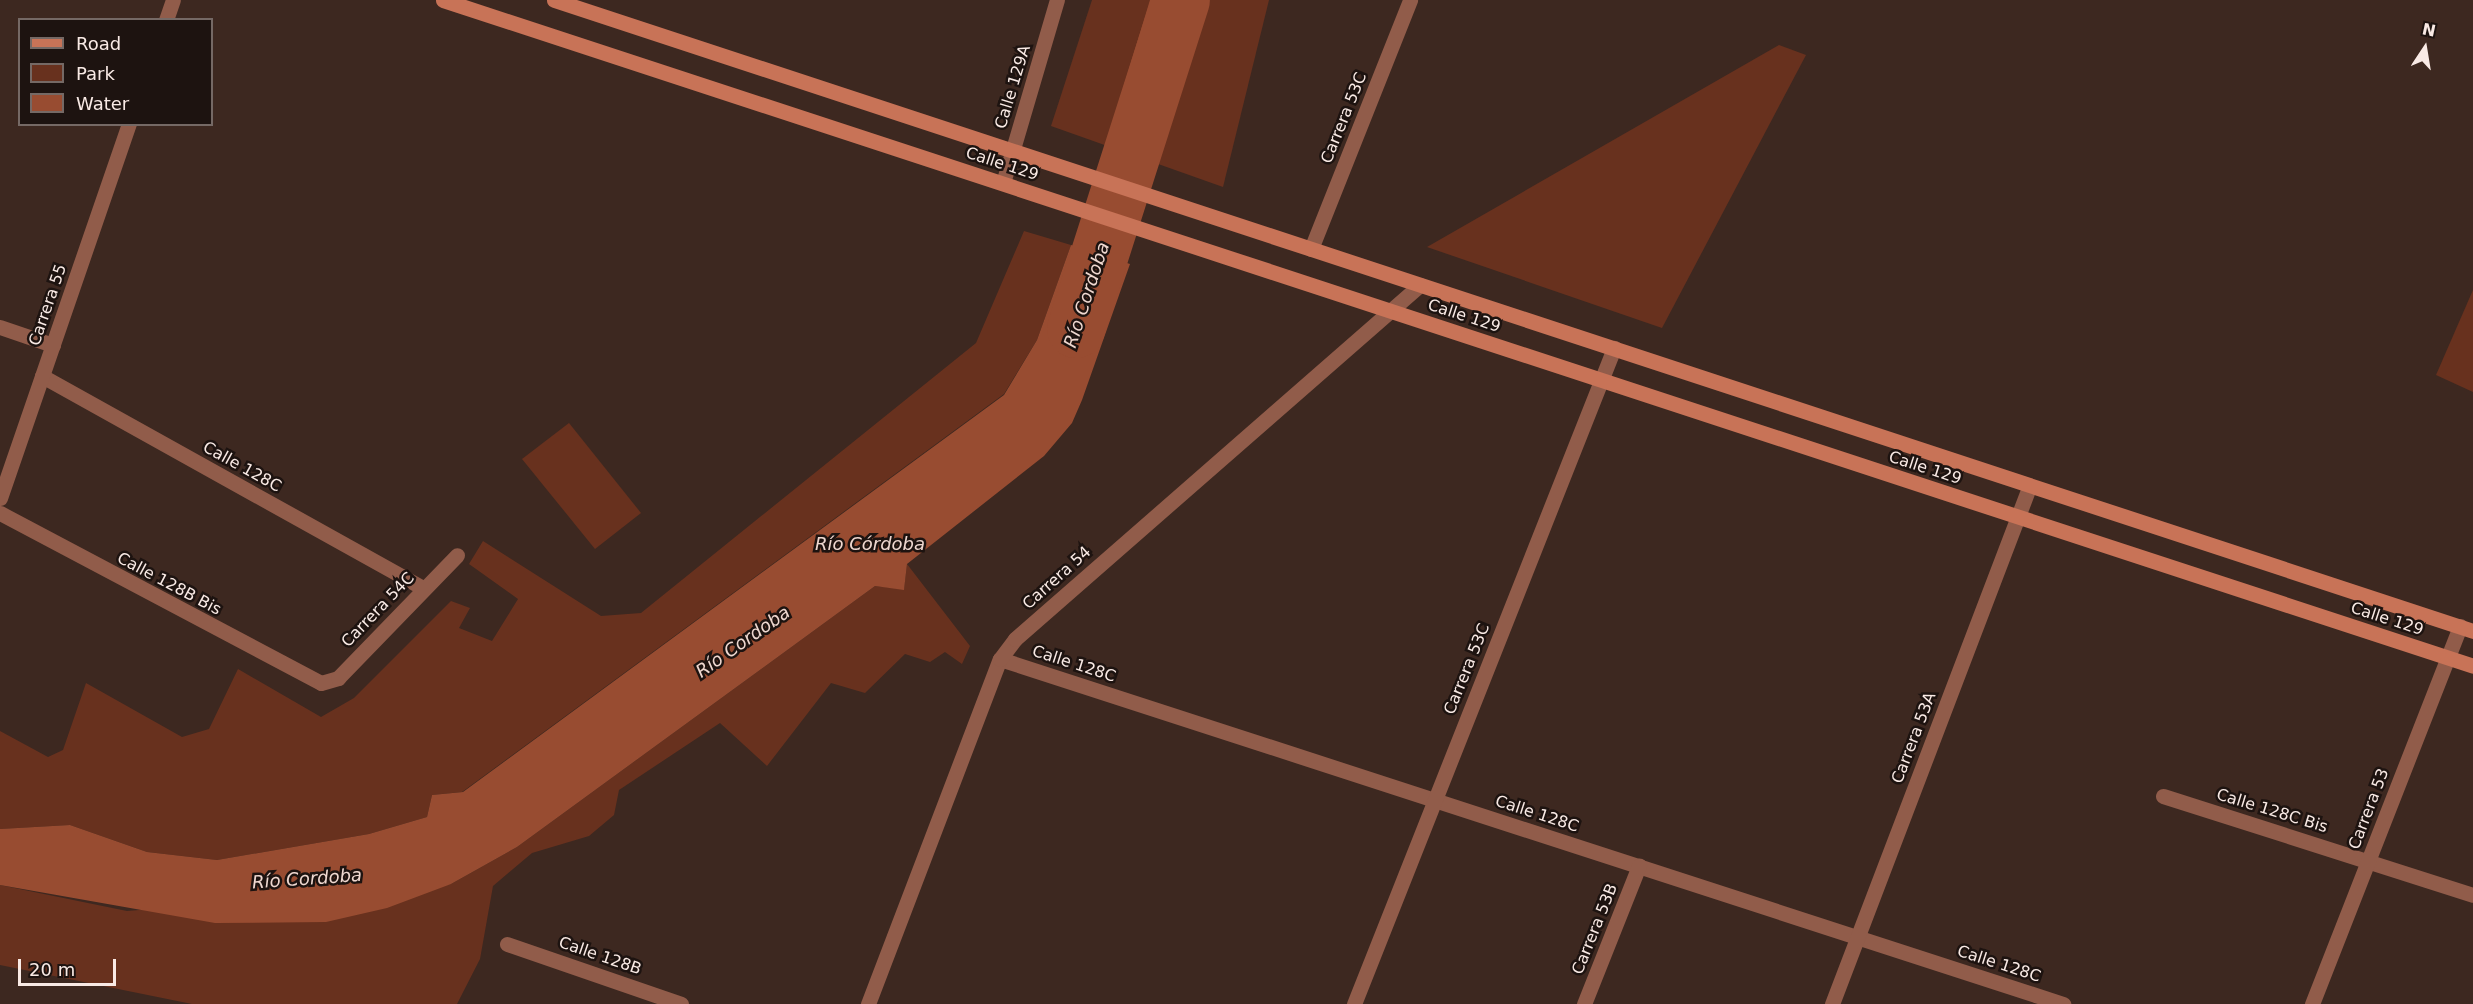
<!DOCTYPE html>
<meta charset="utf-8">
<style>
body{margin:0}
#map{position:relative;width:2473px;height:1004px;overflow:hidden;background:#3d2820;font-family:"DejaVu Sans",sans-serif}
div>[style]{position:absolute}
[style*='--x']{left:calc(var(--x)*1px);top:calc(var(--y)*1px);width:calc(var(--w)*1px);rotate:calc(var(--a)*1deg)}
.green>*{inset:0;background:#68311e}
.water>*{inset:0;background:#984c31}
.river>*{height:58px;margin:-29px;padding:0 29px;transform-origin:29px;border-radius:29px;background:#984c31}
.minor>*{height:15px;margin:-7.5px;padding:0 7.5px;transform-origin:7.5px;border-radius:7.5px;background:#915c4a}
.secondary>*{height:15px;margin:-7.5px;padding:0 7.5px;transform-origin:7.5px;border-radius:7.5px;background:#c87357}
span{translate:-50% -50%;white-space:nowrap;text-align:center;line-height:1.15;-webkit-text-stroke:5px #1d1310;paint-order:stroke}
.street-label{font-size:16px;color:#f9eae5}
.water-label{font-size:18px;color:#efd8d0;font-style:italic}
.legend{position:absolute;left:18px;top:18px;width:195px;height:108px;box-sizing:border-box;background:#1d1310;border:2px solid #756965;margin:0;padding:8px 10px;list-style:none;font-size:18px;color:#f9eae5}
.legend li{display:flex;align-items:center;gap:12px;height:30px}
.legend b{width:30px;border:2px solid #756965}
.north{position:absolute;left:2395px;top:18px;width:60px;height:60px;-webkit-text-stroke:4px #1d1310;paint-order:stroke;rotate:12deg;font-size:16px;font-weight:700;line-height:24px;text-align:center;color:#f9eae5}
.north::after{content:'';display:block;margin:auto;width:21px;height:27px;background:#f9eae5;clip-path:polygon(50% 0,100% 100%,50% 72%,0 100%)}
.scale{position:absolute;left:18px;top:959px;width:98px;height:27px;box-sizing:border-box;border:3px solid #f9eae5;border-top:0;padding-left:8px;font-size:18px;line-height:21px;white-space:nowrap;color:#f9eae5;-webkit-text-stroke:4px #1d1310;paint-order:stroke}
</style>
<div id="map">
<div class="green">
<i style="clip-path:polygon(1092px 0,1269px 0,1223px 187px,1051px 126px)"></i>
<i style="clip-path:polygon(1779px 45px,1806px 55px,1662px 328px,1427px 247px)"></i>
<i style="clip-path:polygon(1024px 231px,1071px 245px,1037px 340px,1004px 394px,462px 792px,432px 795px,427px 817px,369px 834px,217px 860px,147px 852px,70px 825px,0 829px,0 731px,48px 757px,63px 750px,86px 683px,182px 737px,209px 729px,238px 669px,321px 717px,354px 698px,451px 601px,470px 608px,459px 628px,492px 641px,518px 599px,469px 564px,483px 541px,601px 616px,641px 613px,976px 343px)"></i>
<i style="clip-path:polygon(2473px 290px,2473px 392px,2436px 375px)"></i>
<i style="clip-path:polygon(569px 423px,641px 513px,595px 549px,522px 459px)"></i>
<i style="clip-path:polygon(907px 564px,970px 646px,962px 664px,945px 652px,930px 662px,905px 654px,865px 693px,831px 683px,767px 766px,720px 723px,619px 790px,614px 815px,589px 836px,532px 853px,493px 886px,480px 959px,457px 1004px,192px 1004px,0 965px,0 885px,127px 911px,451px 884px,517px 847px,875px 586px,904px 589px)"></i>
</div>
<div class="water">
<i style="clip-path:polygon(1150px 0,1203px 0,1156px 159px,1107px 141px)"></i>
<i style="clip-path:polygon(1071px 245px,1130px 264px,1082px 400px,1072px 423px,1044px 456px,907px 564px,904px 590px,875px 586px,517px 847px,451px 884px,387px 908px,326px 922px,215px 923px,0 885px,0 829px,70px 825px,147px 852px,217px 860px,369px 834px,427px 817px,432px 795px,463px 792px,1004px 395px,1037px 340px)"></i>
</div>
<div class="river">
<i style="--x:1076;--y:329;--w:345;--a:-72.3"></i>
</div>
<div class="minor">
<i style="--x:166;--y:20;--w:21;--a:-71"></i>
<i style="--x:1003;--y:183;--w:191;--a:-73.6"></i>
<i style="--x:1311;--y:249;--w:268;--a:-68.3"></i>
<i style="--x:0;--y:327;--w:56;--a:18.8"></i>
<i style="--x:42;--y:376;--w:437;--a:29.1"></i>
<i style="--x:0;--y:498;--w:396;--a:-71"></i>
<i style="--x:0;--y:513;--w:363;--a:27.9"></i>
<i style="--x:321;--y:683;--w:18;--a:-16"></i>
<i style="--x:338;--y:678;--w:171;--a:-45.9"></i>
<i style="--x:1000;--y:659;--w:1118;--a:17.98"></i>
<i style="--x:2163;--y:796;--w:325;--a:17.7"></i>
<i style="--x:507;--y:944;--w:184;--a:19"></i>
<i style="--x:868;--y:1004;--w:369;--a:-69.1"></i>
<i style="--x:1000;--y:659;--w:25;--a:-53"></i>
<i style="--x:1015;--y:639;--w:538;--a:-41.16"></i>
<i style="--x:1354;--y:1004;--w:706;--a:-68.38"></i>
<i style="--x:1584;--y:1004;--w:149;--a:-68.3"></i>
<i style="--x:1832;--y:1004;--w:555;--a:-69.12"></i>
<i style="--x:2312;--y:1004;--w:406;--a:-68.6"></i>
</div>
<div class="secondary">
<i style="--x:443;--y:0;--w:2136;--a:18.16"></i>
<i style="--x:554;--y:0;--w:2020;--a:18.2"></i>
</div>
<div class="street-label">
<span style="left:1013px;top:87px;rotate:-73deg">Calle 129A</span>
<span style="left:1344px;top:118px;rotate:-68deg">Carrera 53C</span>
<span style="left:1002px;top:164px;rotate:18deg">Calle 129</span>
<span style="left:48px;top:305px;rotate:-71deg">Carrera 55</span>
<span style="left:1464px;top:316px;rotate:18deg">Calle 129</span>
<span style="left:242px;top:467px;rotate:29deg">Calle 128C</span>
<span style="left:1925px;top:468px;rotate:18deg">Calle 129</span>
<span style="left:1057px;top:578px;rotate:-42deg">Carrera 54</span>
<span style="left:169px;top:584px;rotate:28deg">Calle 128B Bis</span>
<span style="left:378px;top:610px;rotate:-46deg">Carrera 54C</span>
<span style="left:2387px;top:619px;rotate:18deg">Calle 129</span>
<span style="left:1074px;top:664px;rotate:18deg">Calle 128C</span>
<span style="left:1467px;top:669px;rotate:-68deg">Carrera 53C</span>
<span style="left:1914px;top:738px;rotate:-69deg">Carrera 53A</span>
<span style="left:2369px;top:809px;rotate:-69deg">Carrera 53</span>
<span style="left:2272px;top:811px;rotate:17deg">Calle 128C Bis</span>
<span style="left:1537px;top:814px;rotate:18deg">Calle 128C</span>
<span style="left:1595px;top:929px;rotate:-68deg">Carrera 53B</span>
<span style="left:600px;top:956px;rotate:19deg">Calle 128B</span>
<span style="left:1999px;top:964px;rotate:18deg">Calle 128C</span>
</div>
<div class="water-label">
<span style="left:1087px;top:295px;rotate:-72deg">Río Cordoba</span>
<span style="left:870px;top:544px">Río Córdoba</span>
<span style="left:743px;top:642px;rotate:-35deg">Río Cordoba</span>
<span style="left:307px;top:879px;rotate:-4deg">Río Cordoba</span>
</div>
<ul class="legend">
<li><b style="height:8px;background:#c87357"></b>Road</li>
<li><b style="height:16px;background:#68311e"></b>Park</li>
<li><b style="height:16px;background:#984c31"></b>Water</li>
</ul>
<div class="north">N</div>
<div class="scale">20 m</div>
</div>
